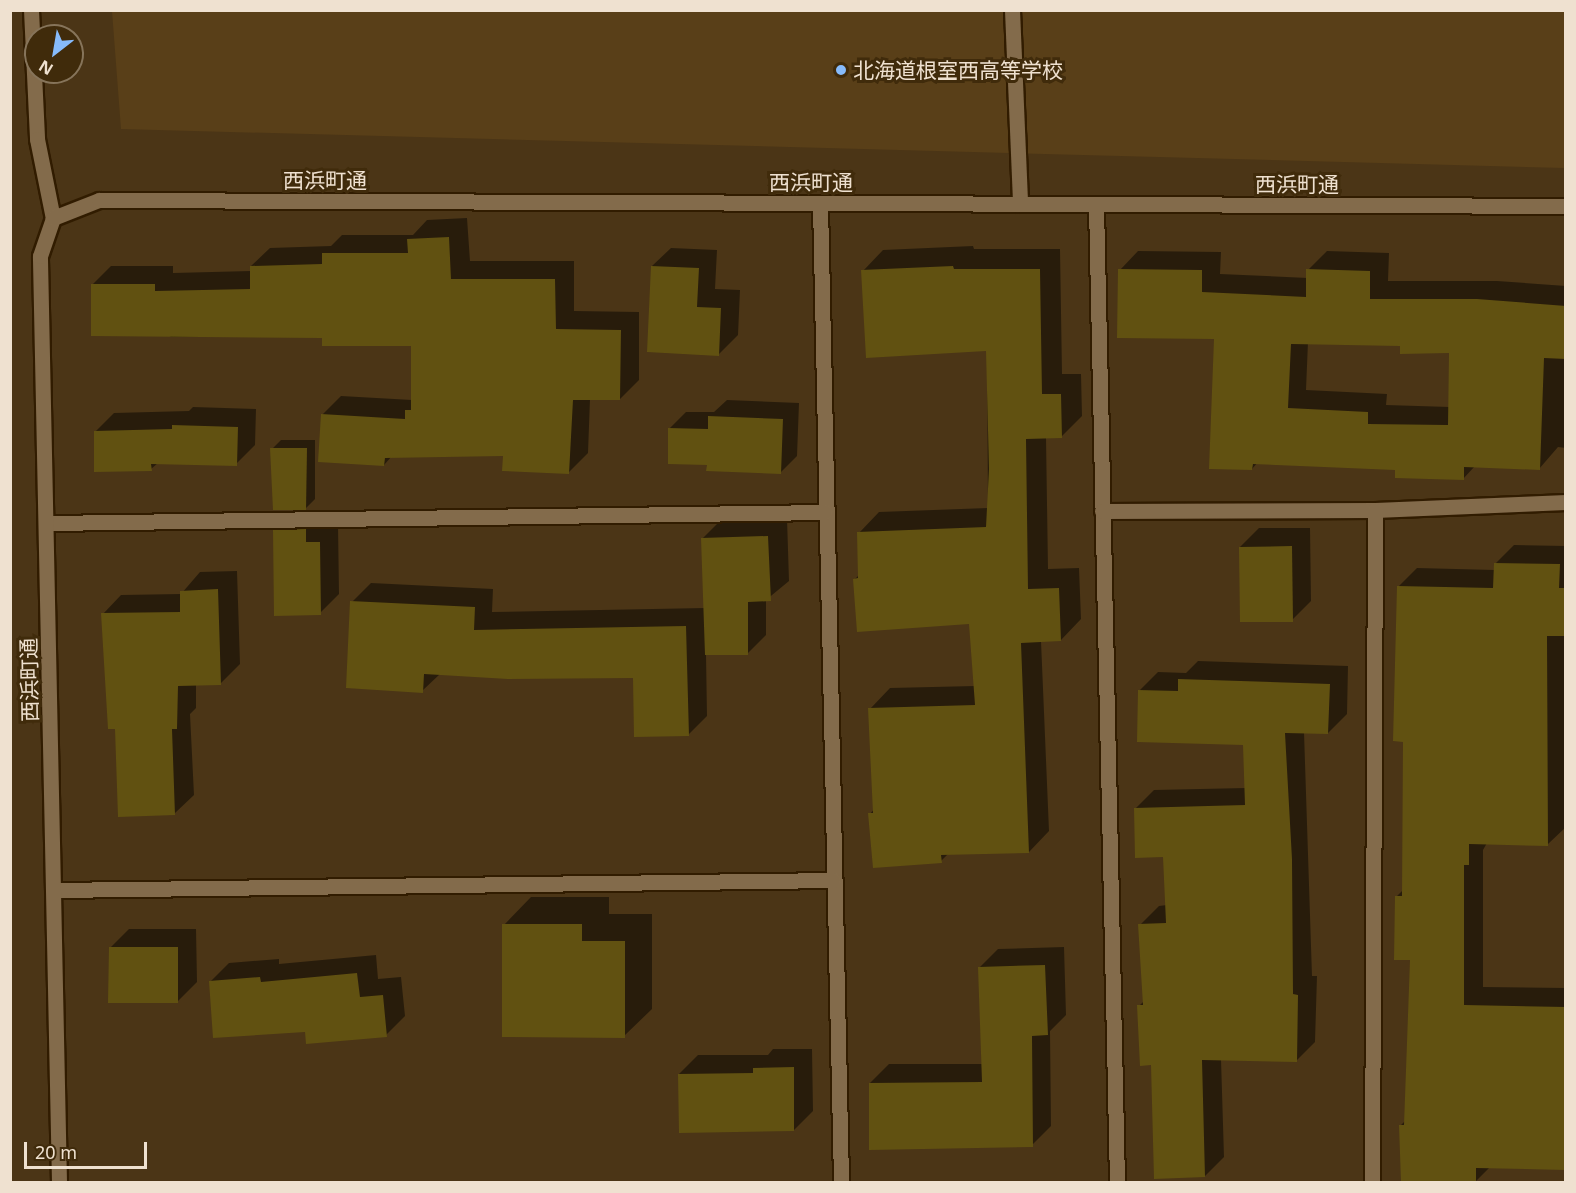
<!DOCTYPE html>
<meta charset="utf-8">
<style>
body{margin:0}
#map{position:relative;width:1576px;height:1193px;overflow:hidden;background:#4b3516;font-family:"Noto Sans","Noto Sans JP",sans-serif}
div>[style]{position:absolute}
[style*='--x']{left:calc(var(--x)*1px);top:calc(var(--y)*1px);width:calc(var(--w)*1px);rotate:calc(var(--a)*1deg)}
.built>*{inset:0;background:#593f18}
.shadow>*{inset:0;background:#0007}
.building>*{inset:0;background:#615111}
.roads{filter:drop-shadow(2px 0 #311c00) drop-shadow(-2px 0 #311c00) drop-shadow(0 2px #311c00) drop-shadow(0 -2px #311c00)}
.minor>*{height:15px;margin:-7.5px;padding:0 7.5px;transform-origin:7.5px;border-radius:7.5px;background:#836b4b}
.dots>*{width:16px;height:16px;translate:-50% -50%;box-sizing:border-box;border:3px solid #402b0b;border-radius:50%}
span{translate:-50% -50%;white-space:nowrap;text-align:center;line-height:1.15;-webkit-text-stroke:6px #402b0b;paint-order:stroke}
.poi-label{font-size:21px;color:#efe1d0}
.left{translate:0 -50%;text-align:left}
.street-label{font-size:21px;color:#efe1d0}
.frame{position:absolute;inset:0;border:12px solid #efe1d0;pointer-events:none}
.north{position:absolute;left:24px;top:24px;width:60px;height:60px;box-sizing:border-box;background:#402b0b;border:2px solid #86745a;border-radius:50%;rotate:211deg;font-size:16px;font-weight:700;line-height:24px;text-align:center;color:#efe1d0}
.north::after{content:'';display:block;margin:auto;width:21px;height:27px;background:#87bbfb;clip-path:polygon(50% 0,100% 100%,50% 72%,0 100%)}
.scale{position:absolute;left:24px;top:1142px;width:123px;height:27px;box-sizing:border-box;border:3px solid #efe1d0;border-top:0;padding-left:8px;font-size:18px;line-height:21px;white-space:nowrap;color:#efe1d0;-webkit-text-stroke:4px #402b0b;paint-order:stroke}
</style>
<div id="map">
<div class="built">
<i style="clip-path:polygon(112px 11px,1565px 11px,1565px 168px,121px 129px)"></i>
</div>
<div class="shadow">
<i style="clip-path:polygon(467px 218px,470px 261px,574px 261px,574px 311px,639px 312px,639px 380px,620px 399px,590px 399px,588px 453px,569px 472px,504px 455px,392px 456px,384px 465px,322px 415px,341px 396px,412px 400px,412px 345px,323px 336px,171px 337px,92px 285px,111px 266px,173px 266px,173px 273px,251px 271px,251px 266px,270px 248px,331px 246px,342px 235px,413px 235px,427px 220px)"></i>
<i style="clip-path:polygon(973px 246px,974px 249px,1060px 249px,1062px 374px,1081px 374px,1082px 416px,1061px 437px,1046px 437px,1048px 569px,1079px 568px,1081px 619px,1061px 640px,1041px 641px,1049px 831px,1029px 852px,949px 853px,941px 861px,870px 814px,875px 808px,870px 709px,890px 688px,975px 686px,971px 622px,855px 579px,860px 574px,859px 533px,879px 512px,988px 508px,987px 350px,863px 271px,883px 250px)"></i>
<i style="clip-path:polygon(671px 248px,717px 250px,715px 289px,740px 290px,738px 335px,719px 354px,652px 266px)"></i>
<i style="clip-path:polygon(evenodd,1138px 251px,1221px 252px,1220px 274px,1308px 278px,1308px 270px,1327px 251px,1389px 253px,1388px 281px,1497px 281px,1566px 286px,1566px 448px,1558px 447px,1539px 469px,1475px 466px,1463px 479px,1397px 468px,1258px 462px,1252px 469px,1215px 337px,1120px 270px,1138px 251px,1308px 342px,1402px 345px,1450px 352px,1450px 407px,1386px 405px,1387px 394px,1306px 390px,1308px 342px)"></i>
<i style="clip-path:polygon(727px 400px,799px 403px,797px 456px,780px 473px,708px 464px,669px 429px,686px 412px,714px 412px)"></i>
<i style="clip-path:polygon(193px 407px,256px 409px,255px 445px,236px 464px,158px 463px,151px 469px,95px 432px,114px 413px,189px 411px)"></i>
<i style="clip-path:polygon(281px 440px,315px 440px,315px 499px,303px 511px,324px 511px,324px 524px,338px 524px,339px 594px,320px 613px,275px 530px,296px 508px,272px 449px)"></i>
<i style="clip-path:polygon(787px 518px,789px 581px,766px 600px,766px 635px,747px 654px,706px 654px,707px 716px,688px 735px,635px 677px,440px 674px,422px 691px,352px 602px,371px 583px,493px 589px,492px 612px,705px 608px,702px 539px,721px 520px)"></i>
<i style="clip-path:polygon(1259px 528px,1310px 528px,1311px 601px,1292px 620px,1240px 547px)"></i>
<i style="clip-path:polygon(1514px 545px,1566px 546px,1566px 827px,1548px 844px,1487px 843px,1483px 850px,1483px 987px,1566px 988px,1566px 1169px,1490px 1167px,1476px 1181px,1402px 1182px,1401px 1125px,1406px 1120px,1411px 959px,1396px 897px,1403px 890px,1405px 740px,1398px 587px,1417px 568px,1495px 570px,1495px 564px)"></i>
<i style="clip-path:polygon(237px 571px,240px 664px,221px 683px,196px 684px,196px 708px,190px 714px,194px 795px,175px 813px,117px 727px,103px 614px,121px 595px,181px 594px,200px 572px)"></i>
<i style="clip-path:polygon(1198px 661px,1348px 666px,1347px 714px,1328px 733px,1304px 732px,1312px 976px,1317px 976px,1315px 1042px,1296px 1061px,1221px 1059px,1224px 1157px,1205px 1176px,1153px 1064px,1139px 1006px,1144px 1001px,1140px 925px,1159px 906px,1167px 905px,1165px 856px,1135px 809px,1154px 790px,1246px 788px,1244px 744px,1139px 691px,1158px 672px,1186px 673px)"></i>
<i style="clip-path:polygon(531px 897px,609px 897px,609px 914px,652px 914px,652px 1009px,624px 1036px,504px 925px)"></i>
<i style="clip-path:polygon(129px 929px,196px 929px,197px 982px,178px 1001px,110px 948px)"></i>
<i style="clip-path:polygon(1064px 947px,1066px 1015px,1050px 1031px,1051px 1126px,1032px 1145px,870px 1083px,889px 1064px,982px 1064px,979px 968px,998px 949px)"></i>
<i style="clip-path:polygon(376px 955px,378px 979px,401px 977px,405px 1016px,386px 1035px,307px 1030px,210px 982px,229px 963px,279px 959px,279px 964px)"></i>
<i style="clip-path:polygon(773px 1049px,812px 1049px,813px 1111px,794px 1130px,679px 1074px,698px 1055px,768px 1055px)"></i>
</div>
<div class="building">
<i style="clip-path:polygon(449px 237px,451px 279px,555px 279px,556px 329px,621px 330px,620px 400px,573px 400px,569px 474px,502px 471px,503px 456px,385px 458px,384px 466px,318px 462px,321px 414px,405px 419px,405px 410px,411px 410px,411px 346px,322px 346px,322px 338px,91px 336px,91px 284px,155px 284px,155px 291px,250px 289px,250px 266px,322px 264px,322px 253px,408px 253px,407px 239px)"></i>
<i style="clip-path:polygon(651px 266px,699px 268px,697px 307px,721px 308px,719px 356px,647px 352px)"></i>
<i style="clip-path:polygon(953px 266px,954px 269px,1040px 269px,1042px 394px,1061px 394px,1062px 438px,1026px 439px,1028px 589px,1059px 588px,1061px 641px,1021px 643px,1029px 853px,941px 855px,942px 863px,873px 868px,868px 813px,873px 813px,868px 708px,975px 705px,969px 624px,857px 632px,853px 579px,858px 578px,857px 532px,986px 527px,989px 469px,986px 351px,866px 358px,861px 270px)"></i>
<i style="clip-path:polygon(evenodd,1118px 269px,1202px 270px,1202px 292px,1306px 297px,1306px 269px,1370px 271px,1370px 299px,1477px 299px,1566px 306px,1566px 359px,1544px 358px,1540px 470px,1464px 467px,1464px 480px,1395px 478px,1395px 470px,1253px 464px,1252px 470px,1209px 469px,1214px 339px,1117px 338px,1118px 269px,1291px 344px,1400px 346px,1400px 354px,1449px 353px,1448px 425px,1368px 424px,1368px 412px,1288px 408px,1291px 344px)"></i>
<i style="clip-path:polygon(708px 416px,783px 419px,781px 474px,706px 471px,707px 465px,668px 464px,668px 428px,708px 429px)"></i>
<i style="clip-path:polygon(172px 425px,238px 427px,237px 466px,151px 464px,152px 471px,94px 472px,94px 431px,172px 429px)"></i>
<i style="clip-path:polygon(270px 448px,307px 448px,306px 510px,273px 510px)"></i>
<i style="clip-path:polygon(306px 529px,306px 542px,320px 542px,321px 615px,274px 616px,273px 530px)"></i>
<i style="clip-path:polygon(768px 536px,771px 601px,748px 602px,748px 655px,705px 655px,701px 538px)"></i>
<i style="clip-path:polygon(1292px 546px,1293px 622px,1240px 622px,1239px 547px)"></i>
<i style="clip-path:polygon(1494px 563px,1560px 564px,1559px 588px,1566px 588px,1566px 636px,1547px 636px,1548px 846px,1469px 844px,1469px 865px,1464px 865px,1464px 1005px,1566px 1007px,1566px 1170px,1476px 1168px,1476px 1182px,1401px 1182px,1399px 1125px,1404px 1125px,1410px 960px,1394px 960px,1395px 896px,1402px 896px,1403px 742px,1393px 741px,1397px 586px,1493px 588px)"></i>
<i style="clip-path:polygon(218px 589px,221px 685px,178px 686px,177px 729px,172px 729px,175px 815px,118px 817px,115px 729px,108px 729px,101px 613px,180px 612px,180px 591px)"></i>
<i style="clip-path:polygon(350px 601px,475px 607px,474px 630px,686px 626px,689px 736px,634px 737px,633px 678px,508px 679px,424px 674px,423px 693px,346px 688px)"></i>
<i style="clip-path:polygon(1178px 679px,1330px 684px,1328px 734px,1285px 733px,1292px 859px,1293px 994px,1298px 995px,1297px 1062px,1202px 1060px,1205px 1177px,1154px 1179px,1151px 1065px,1140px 1066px,1137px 1005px,1143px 1005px,1138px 924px,1166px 923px,1163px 857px,1135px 858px,1134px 808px,1245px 805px,1243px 745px,1137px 742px,1138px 690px,1178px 691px)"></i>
<i style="clip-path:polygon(502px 924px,582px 924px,582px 941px,625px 941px,625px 1038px,502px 1037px)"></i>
<i style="clip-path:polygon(109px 947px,178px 947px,178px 1003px,108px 1003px)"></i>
<i style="clip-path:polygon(1045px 965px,1048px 1035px,1032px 1036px,1033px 1147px,869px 1150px,869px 1083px,982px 1082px,978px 967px)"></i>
<i style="clip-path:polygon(357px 973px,360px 997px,383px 995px,387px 1037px,306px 1044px,305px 1032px,213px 1038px,209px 981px,260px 977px,261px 982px)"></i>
<i style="clip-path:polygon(794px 1067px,794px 1131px,679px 1133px,678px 1074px,753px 1073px,753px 1068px)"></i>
</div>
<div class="roads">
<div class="minor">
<i style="--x:31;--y:10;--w:129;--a:87.3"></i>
<i style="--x:37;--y:139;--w:81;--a:78.6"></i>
<i style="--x:1012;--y:10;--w:194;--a:87.6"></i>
<i style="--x:820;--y:203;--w:979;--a:88.77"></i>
<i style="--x:1096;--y:204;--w:978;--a:88.77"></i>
<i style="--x:1102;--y:511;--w:273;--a:-0.2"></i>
<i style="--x:1375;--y:510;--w:191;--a:-2.4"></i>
<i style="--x:48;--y:523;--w:777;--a:-0.81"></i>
<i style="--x:53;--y:890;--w:780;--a:-0.73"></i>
<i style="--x:59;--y:1182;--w:926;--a:-91.18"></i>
<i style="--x:40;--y:256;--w:40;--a:-71.1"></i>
<i style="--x:53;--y:218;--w:49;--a:-21.4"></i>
<i style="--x:99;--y:200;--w:1467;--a:0.23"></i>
<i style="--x:1372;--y:1182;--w:672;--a:-89.74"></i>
</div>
</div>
<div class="dots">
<i style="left:841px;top:70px;background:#87bbfb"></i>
</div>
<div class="poi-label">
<span class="left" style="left:853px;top:70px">北海道根室西高等学校</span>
</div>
<div class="street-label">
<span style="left:325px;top:180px">西浜町通</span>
<span style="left:811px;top:182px">西浜町通</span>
<span style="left:1297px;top:184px">西浜町通</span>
<span style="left:29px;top:680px;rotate:-91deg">西浜町通</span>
</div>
<div class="frame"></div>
<div class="north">N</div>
<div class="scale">20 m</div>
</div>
